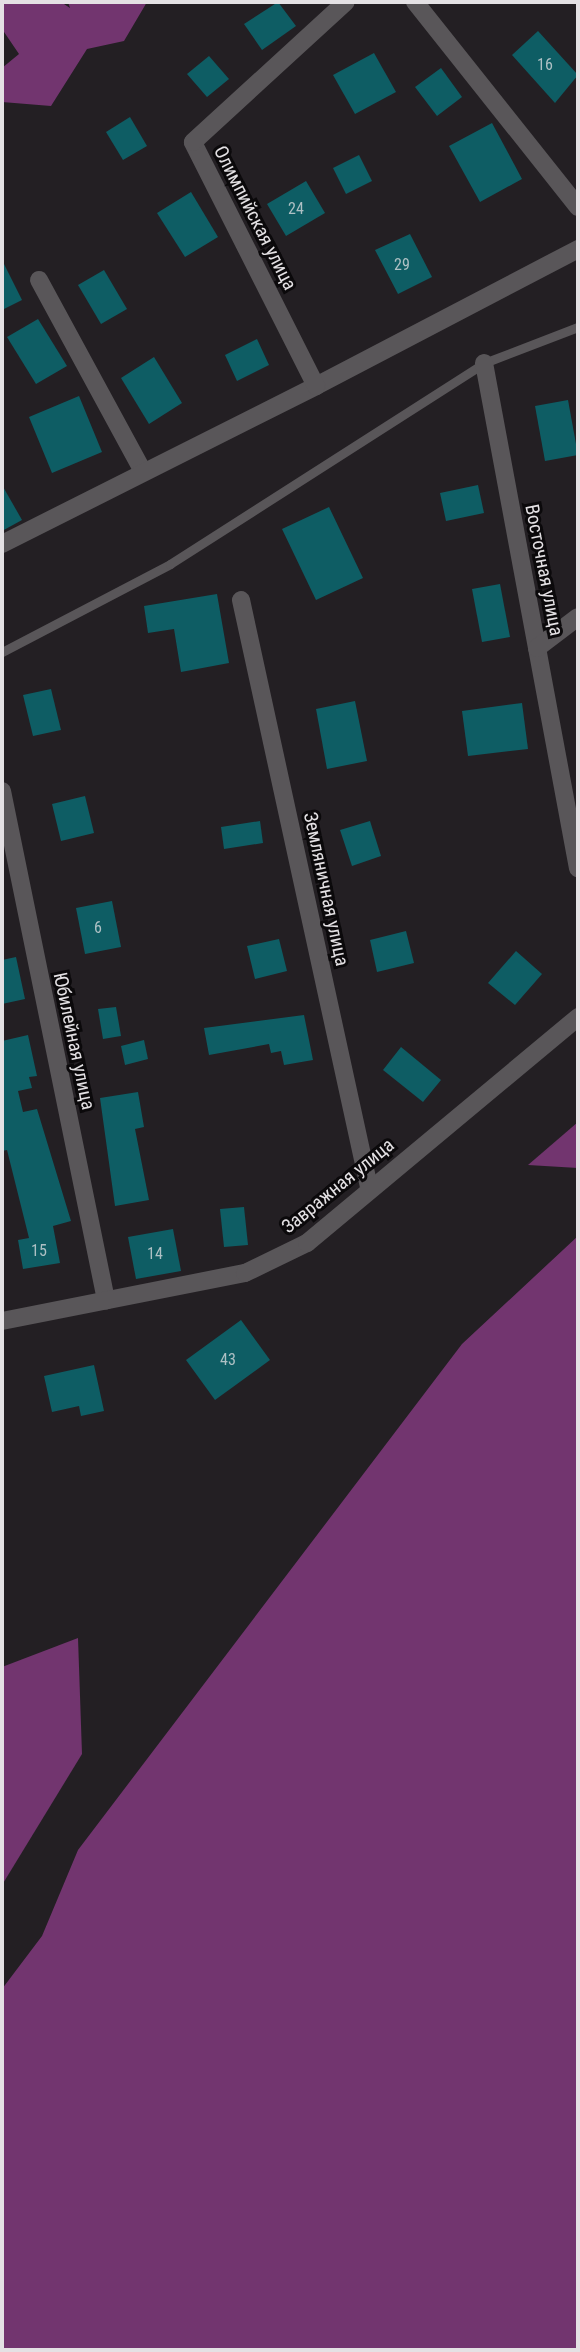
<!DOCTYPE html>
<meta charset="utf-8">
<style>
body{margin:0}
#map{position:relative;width:580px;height:2352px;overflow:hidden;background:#231f23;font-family:"Roboto Condensed",sans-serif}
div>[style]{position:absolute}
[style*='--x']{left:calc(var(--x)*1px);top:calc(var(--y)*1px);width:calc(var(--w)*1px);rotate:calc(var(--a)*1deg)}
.forest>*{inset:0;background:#72356f}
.building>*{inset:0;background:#0e5d64}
.service>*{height:9px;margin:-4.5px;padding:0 4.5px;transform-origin:4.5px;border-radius:4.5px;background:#595659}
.minor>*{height:18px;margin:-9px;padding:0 9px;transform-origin:9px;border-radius:9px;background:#595659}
span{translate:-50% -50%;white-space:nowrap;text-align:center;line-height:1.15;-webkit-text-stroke:6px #0b090b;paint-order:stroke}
.number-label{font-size:16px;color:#aec0c4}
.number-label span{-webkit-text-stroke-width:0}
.street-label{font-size:19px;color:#e4e1e4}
.frame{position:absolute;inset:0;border:4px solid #e4e1e4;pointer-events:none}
</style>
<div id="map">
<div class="forest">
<i style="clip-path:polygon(2px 2px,61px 2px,70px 8px,68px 2px,147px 2px,124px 41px,87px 49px,51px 106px,2px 102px,2px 68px,19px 54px,2px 29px)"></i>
<i style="clip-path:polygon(578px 1122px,578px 1168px,528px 1165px)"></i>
<i style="clip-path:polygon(578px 1236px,578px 2350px,2px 2350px,2px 1989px,42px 1936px,78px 1850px,462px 1344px)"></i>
<i style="clip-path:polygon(78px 1638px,82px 1754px,2px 1885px,2px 1667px)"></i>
</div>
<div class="building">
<i style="clip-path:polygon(278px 2px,296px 26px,262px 50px,244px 24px)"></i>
<i style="clip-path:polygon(538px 31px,578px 75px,555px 103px,512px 55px)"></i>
<i style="clip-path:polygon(374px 53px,396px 92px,355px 114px,333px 75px)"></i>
<i style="clip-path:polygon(209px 56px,229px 79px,207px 97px,187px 74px)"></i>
<i style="clip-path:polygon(441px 68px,462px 97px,437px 116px,415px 87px)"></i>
<i style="clip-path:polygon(130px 117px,147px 146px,123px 160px,106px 132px)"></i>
<i style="clip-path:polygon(492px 123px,522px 179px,480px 202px,449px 146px)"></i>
<i style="clip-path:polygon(359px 155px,372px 181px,346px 194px,333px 168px)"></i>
<i style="clip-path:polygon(306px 181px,325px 213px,286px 236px,267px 204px)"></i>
<i style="clip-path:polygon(191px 192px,218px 237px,185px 257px,157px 213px)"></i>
<i style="clip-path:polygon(410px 234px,432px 277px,398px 294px,375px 250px)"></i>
<i style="clip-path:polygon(2px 260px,22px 300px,2px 310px)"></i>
<i style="clip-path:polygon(104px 270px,127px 309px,101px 324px,78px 285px)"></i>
<i style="clip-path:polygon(38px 319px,67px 366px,36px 384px,7px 337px)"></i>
<i style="clip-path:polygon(257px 339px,269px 365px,237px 381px,225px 355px)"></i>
<i style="clip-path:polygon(154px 357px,182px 403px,149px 424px,121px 378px)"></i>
<i style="clip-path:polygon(79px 396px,102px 452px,52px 473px,29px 417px)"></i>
<i style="clip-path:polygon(568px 400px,578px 455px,545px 461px,535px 406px)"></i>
<i style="clip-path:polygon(2px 485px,22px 520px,2px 531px)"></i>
<i style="clip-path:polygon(478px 485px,484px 513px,446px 521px,440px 493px)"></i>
<i style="clip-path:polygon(329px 507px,363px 578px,316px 600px,282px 529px)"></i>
<i style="clip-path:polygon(500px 584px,510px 637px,482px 642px,472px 589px)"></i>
<i style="clip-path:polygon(217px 594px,229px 663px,181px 672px,174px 629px,148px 633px,144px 606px)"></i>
<i style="clip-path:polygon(51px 689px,61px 730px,33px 736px,23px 695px)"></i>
<i style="clip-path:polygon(355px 701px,367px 761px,327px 769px,316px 709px)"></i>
<i style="clip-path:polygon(522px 703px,528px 749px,468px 756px,462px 711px)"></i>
<i style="clip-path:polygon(85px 796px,94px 833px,61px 841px,52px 804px)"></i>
<i style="clip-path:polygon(260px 821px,263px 843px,224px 849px,221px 827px)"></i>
<i style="clip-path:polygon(370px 821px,381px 856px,352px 866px,340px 830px)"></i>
<i style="clip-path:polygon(112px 901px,121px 947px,85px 954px,76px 908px)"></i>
<i style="clip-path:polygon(406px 931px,414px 963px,377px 972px,370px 940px)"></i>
<i style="clip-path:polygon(279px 939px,287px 971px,255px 979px,247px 946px)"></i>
<i style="clip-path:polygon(516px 951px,542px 974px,515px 1005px,488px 983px)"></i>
<i style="clip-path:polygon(16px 957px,25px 999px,2px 1004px,2px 960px)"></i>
<i style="clip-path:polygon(116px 1007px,121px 1036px,103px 1039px,98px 1009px)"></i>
<i style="clip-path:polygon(304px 1015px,313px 1060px,284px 1065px,281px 1051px,271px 1053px,269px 1044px,209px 1055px,204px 1028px)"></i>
<i style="clip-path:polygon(28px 1035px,37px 1076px,29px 1077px,32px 1088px,18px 1091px,23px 1112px,37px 1109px,71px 1221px,53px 1226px,60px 1263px,23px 1269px,18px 1240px,29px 1238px,7px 1150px,2px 1151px,2px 1041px)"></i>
<i style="clip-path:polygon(144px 1040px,148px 1059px,125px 1065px,121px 1046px)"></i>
<i style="clip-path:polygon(401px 1047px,441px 1080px,423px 1102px,383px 1070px)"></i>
<i style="clip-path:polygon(138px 1092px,144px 1127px,135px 1129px,149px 1200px,115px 1206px,100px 1098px)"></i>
<i style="clip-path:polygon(244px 1207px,248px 1245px,224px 1247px,220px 1209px)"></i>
<i style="clip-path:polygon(173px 1229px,181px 1271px,136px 1279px,128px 1237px)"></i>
<i style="clip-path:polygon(241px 1320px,270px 1360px,215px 1400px,186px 1360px)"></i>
<i style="clip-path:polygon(94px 1365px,104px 1411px,81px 1416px,79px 1406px,52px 1412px,44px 1376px)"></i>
</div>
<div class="service">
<i style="--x:2;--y:652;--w:190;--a:-27.6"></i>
<i style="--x:170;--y:564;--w:373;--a:-32.6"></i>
<i style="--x:484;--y:363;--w:101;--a:-21"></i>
</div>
<div class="minor">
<i style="--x:415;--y:2;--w:262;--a:51.5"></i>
<i style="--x:39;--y:280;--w:216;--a:61.5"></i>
<i style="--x:484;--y:363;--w:514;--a:79.46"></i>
<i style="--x:316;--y:386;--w:296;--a:-27.6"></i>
<i style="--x:2;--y:544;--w:352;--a:-26.7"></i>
<i style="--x:316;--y:386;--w:273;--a:-116.8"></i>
<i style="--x:193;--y:142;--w:207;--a:-42.5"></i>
<i style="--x:241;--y:600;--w:601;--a:77.7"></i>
<i style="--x:537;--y:648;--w:51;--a:-37.1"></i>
<i style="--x:2;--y:791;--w:520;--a:78.45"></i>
<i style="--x:2;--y:1321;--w:248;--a:-11.2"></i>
<i style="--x:245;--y:1273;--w:69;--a:-25.8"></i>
<i style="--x:307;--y:1243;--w:353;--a:-39.8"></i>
</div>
<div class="number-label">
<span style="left:545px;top:65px">16</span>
<span style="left:296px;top:209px">24</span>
<span style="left:402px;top:265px">29</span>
<span style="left:98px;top:928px">6</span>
<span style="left:39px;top:1251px">15</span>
<span style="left:155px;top:1254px">14</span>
<span style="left:228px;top:1360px">43</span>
</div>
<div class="street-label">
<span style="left:255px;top:218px;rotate:63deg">Олимпийская улица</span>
<span style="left:544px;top:570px;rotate:79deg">Восточная улица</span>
<span style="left:326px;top:889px;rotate:78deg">Земляничная улица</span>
<span style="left:74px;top:1041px;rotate:78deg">Юбилейная улица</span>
<span style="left:338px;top:1186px;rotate:-39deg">Завражная улица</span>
</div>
<div class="frame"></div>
</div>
